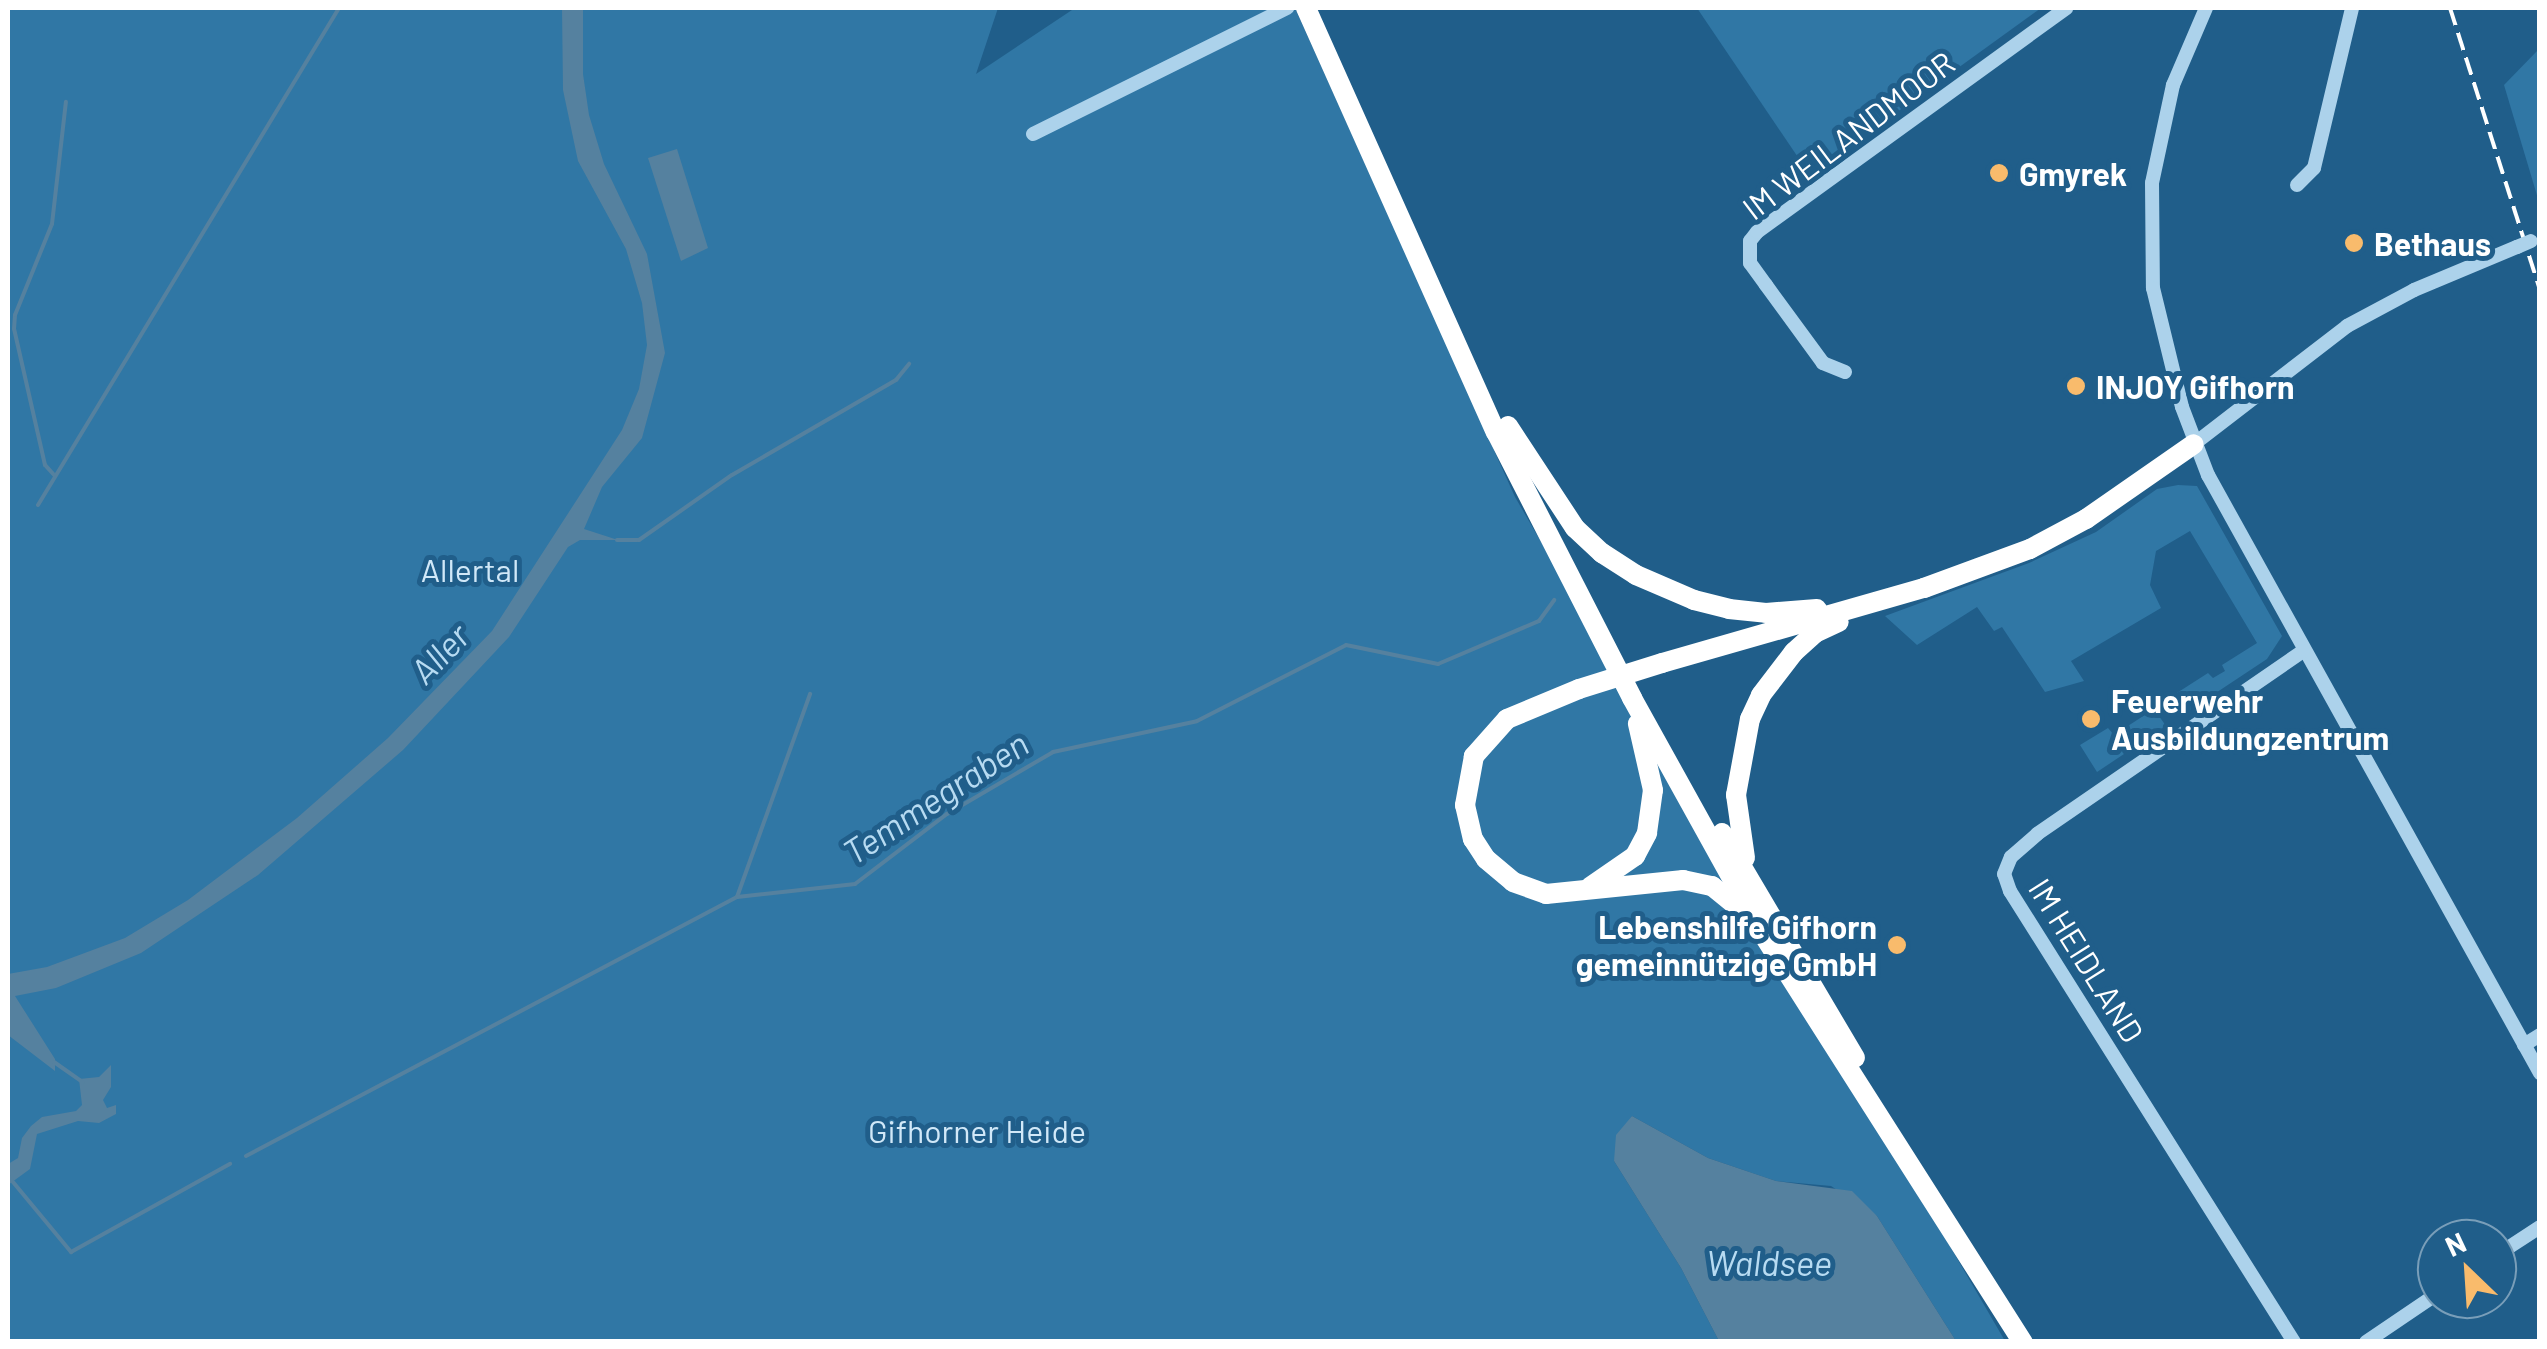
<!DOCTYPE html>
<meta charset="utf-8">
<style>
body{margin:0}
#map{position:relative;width:2547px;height:1349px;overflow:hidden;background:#205e8a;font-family:Barlow,sans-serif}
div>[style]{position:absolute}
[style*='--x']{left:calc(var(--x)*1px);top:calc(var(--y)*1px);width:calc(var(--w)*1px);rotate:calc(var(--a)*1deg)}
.green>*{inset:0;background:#3077a5}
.water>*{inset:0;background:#55819f}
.stream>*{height:4px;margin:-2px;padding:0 2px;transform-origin:2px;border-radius:2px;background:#55819f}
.minor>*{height:14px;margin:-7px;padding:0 7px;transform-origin:7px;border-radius:7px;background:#acd2eb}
.highway>*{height:20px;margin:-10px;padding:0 10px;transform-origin:10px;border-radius:10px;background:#fff}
.rail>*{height:4px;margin-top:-2px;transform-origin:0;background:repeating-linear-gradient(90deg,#fff 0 18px,transparent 0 26px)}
.minor-bridge>*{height:14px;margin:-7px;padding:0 7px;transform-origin:7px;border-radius:7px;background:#acd2eb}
.highway-bridge>*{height:20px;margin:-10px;padding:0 10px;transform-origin:10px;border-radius:10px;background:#fff}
.dots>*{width:28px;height:28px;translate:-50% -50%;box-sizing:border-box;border:5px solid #205e8a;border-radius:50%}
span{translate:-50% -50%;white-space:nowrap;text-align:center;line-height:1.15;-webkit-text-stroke:10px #205e8a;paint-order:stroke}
.street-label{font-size:32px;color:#fff}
.poi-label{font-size:32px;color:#fff;font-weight:700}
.left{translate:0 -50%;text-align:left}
.right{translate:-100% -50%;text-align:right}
.park-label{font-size:32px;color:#d1e8f8}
.water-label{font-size:35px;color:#b7dbf2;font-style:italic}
.frame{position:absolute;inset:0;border:10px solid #fff;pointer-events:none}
.north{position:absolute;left:2417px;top:1219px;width:100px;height:100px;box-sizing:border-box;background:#205e8a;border:2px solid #799eb9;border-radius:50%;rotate:335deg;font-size:28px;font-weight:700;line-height:40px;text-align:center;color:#fff}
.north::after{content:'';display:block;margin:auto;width:35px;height:45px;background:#f9bb6c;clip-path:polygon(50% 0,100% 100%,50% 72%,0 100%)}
</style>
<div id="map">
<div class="green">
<i style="clip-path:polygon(8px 8px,998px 8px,976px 74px,1075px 8px,1295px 8px,1515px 497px,2005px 1341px,1956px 1341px,1877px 1216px,1831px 1186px,1776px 1181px,1708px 1158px,1632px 1116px,1614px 1161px,1681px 1268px,1719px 1341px,8px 1341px)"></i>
<i style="clip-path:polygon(1697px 8px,2041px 8px,1810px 175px)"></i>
<i style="clip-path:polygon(2539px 49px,2539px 202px,2504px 85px)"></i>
<i style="clip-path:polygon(2178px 485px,2197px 486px,2282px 636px,2267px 659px,2181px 716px,2169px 698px,2208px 673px,2213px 678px,2225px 671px,2222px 665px,2257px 643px,2190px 531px,2156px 551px,2150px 585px,2161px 608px,2071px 661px,2084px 681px,2045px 692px,2002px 627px,1994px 631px,1977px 607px,1917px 645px,1885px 616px,2029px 563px,2096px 532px,2157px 489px)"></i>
<i style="clip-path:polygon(2154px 709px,2166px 726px,2097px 772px,2080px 745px,2108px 728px,2114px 735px)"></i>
</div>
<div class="water">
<i style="clip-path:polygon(562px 8px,583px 8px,583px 74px,589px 115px,604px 164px,647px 254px,665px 353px,642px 438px,602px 487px,584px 529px,618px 540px,580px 540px,568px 547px,509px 637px,403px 750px,258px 875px,141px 953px,56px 988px,15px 996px,55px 1059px,55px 1071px,8px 1035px,8px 974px,47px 967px,125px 938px,188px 900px,297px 818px,388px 738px,492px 631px,622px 430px,639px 389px,647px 345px,642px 303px,626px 249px,578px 161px,563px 90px)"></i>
<i style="clip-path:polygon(677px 149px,708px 248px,681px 261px,648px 158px)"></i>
<i style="clip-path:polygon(111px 1065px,111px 1087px,103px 1100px,107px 1108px,116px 1105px,116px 1114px,99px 1123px,78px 1121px,37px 1134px,30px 1169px,8px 1185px,8px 1164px,18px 1158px,22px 1138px,31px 1126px,42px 1117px,76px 1111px,82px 1105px,79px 1079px,99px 1077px)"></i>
<i style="clip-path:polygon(1632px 1116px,1708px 1158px,1776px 1181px,1852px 1191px,1877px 1216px,1956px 1341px,1719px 1341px,1681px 1268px,1614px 1161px,1616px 1135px)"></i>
</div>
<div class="stream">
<i style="--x:55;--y:476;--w:15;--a:-132"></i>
<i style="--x:45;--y:465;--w:139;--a:-102.8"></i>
<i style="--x:14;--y:329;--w:14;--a:-86"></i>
<i style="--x:15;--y:315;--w:98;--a:-67.9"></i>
<i style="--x:52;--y:224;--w:123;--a:-83.5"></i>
<i style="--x:38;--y:505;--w:581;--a:-58.8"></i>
<i style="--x:617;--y:540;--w:22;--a:0"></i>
<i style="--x:639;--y:540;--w:113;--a:-35"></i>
<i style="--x:732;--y:475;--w:190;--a:-30.1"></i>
<i style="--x:896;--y:380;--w:21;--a:-51"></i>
<i style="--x:737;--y:897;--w:216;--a:-70.2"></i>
<i style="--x:54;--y:1062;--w:35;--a:35"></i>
<i style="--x:246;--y:1156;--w:555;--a:-27.81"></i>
<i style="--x:737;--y:897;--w:119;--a:-6.3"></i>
<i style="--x:855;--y:884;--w:116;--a:-37.3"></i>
<i style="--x:947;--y:814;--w:123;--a:-30.3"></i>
<i style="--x:1053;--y:752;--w:147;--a:-12.1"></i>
<i style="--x:1197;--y:721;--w:167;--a:-27"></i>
<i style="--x:1346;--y:645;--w:94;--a:11.7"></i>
<i style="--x:1438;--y:664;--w:110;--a:-23.1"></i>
<i style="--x:1539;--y:621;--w:26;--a:-54"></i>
<i style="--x:8;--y:1176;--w:99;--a:50.3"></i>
<i style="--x:71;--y:1252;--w:182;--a:-29"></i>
</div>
<div class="minor">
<i style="--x:2206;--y:8;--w:84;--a:113.2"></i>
<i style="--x:2173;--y:85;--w:100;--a:102.1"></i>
<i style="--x:2152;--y:183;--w:105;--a:89.5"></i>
<i style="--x:2153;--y:288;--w:122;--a:76.3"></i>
<i style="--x:2182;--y:407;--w:73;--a:69.1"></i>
<i style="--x:2208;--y:475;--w:684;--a:60.96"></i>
<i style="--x:1033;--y:134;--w:284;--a:-26.4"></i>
<i style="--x:2297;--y:185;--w:24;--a:-45"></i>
<i style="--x:2314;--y:168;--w:164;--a:-76.6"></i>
<i style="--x:1845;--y:372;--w:24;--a:-158"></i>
<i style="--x:1823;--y:363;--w:97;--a:-126.2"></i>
<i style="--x:1766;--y:285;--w:27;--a:-126"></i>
<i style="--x:1750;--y:263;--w:22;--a:-90"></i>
<i style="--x:1750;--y:241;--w:11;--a:-52"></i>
<i style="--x:1757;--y:232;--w:382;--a:-35.9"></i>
<i style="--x:2194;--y:444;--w:193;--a:-37.6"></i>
<i style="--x:2347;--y:326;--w:76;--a:-28.2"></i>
<i style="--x:2414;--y:290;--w:112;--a:-22.7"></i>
<i style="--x:2524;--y:1045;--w:19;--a:-32"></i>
<i style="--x:2497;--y:1255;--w:51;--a:-33.1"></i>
<i style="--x:2294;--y:1342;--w:533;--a:-122.2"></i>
<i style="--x:2010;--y:891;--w:18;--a:-109"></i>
<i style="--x:2004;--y:874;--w:18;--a:-68"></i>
<i style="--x:2011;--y:857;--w:35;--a:-41"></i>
<i style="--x:2037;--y:834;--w:323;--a:-34.5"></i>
<i style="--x:2366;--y:1342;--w:86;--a:-34.1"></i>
</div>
<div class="highway">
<i style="--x:1306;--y:8;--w:465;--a:65.9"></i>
<i style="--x:1496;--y:432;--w:299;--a:62.9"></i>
<i style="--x:1632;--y:698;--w:272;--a:61"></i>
<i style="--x:1764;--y:936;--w:482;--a:57.5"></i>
<i style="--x:1508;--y:426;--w:122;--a:56.7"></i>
<i style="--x:1575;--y:528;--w:37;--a:43"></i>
<i style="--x:1602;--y:553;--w:40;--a:32.9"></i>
<i style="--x:1636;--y:575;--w:63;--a:23.3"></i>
<i style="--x:1694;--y:600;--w:36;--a:14"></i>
<i style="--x:1729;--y:609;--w:37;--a:6"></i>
<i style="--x:1766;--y:613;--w:51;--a:-4.5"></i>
<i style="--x:1662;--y:663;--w:273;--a:-16"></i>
<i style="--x:1924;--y:588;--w:113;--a:-20.2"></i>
<i style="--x:2030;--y:549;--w:64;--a:-28.2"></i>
<i style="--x:2086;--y:519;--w:131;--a:-34.8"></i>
<i style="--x:1579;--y:689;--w:78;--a:157.4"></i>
<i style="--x:1507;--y:719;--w:50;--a:131.7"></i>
<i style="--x:1474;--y:756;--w:50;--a:100.4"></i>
<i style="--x:1465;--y:805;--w:35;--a:77"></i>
<i style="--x:1473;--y:839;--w:24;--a:57"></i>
<i style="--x:1486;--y:859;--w:35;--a:40"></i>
<i style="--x:1513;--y:882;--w:35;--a:20"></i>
<i style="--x:1546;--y:894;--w:138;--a:-5.8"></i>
<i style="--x:1683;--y:880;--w:30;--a:12"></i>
<i style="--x:1712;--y:886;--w:36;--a:39"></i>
<i style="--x:1722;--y:833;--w:261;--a:59.4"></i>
<i style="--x:1745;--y:858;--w:64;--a:-98.1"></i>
<i style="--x:1736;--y:795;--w:77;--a:-79.6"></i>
<i style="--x:1750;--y:719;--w:26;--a:-65"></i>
<i style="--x:1761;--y:695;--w:54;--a:-52.5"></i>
<i style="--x:1794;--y:652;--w:28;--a:-42"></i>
<i style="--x:1815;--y:633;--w:26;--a:-25"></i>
<i style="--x:1590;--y:887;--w:55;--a:-34.6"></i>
<i style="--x:1635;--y:856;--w:26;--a:-62"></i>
<i style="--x:1647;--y:833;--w:43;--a:-82.1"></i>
<i style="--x:1653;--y:790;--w:68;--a:-102.8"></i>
</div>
<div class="rail">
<i style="--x:2450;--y:8;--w:296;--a:72.3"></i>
</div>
<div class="minor-bridge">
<i style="--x:2517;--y:247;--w:15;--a:-23"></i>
</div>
<div class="highway-bridge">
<i style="--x:1579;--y:689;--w:87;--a:-17.4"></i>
</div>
<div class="dots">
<i style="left:1999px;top:173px;background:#f9bb6c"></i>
<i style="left:2354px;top:243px;background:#f9bb6c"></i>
<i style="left:2076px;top:386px;background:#f9bb6c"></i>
<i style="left:2091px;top:719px;background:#f9bb6c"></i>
<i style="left:1897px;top:945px;background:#f9bb6c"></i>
</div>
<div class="street-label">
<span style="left:1848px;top:135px;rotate:-37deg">IM WEILANDMOOR</span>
<span style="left:2087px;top:960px;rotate:58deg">IM HEIDLAND</span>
</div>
<div class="poi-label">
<span class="left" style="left:2019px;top:173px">Gmyrek</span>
<span class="left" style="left:2374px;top:243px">Bethaus</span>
<span class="left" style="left:2096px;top:386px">INJOY Gifhorn</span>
<span class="left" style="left:2111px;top:719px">Feuerwehr<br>Ausbildungzentrum</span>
<span class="right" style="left:1877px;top:945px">Lebenshilfe Gifhorn<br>gemeinnützige GmbH</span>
</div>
<div class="park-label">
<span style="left:470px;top:569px">Allertal</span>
<span style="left:977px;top:1130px">Gifhorner Heide</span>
</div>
<div class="water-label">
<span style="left:439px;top:653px;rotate:-46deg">Aller</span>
<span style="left:935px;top:797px;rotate:-33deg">Temmegraben</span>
<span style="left:1769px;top:1262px">Waldsee</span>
</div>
<div class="frame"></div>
<div class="north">N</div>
</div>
